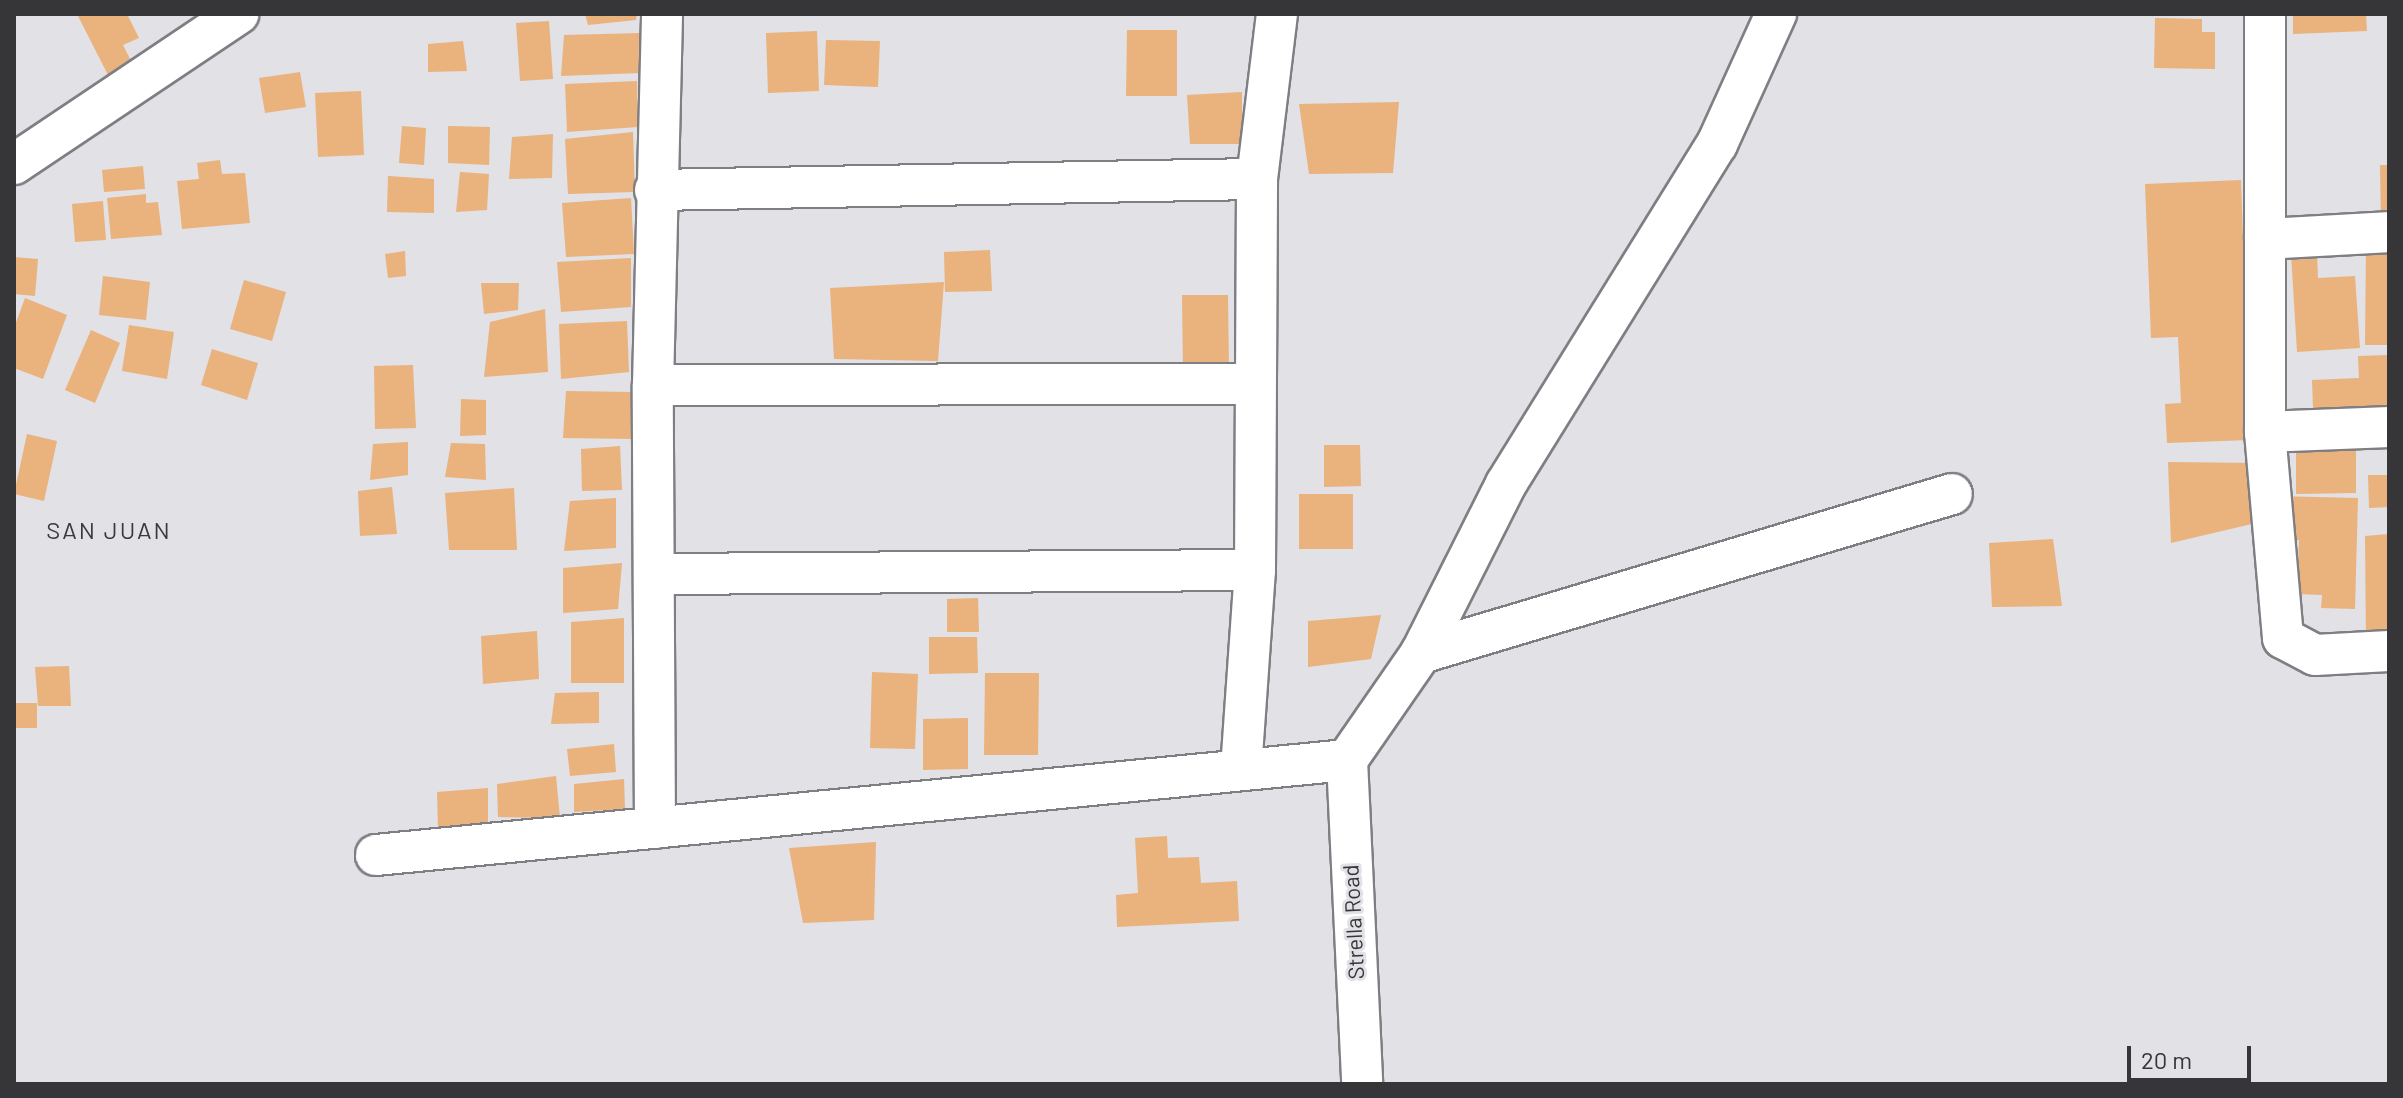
<!DOCTYPE html>
<style>
body{margin:0}
#map{position:relative;width:2403px;height:1098px;overflow:hidden;background:#e1e1e6;font-family:Barlow,sans-serif}
div>[style]{position:absolute}
[style*='--x']{left:calc(var(--x)*1px);top:calc(var(--y)*1px);width:calc(var(--w)*1px);rotate:calc(var(--a)*1deg)}
.building>*{inset:0;background:#eab27d}
.roads{filter:drop-shadow(2px 0 #7e7e83) drop-shadow(-2px 0 #7e7e83) drop-shadow(0 2px #7e7e83) drop-shadow(0 -2px #7e7e83)}
.minor>*{height:40px;margin:-20px;padding:0 20px;transform-origin:20px;border-radius:20px;background:#fff}
span{translate:-50% -50%;white-space:nowrap;text-align:center;line-height:1.15;-webkit-text-stroke:6px #e1e1e6;paint-order:stroke}
.street-label{font-size:22px;color:#363638}
.neighbourhood-label{font-size:24px;color:#3a3a3e;letter-spacing:2px}
.frame{position:absolute;inset:0;border:16px solid #363638;pointer-events:none}
.scale{position:absolute;left:2127px;top:1046px;width:124px;height:36px;box-sizing:border-box;border:4px solid #363638;border-top:0;padding-left:10px;font-size:24px;line-height:28px;white-space:nowrap;color:#363638;-webkit-text-stroke:6px #e1e1e6;paint-order:stroke}
</style>
<div id="map">
<div class="building">
<i style="clip-path:polygon(77px 14px,127px 14px,139px 38px,123px 45px,133px 65px,109px 77px)"></i>
<i style="clip-path:polygon(585px 14px,637px 14px,636px 20px,588px 25px)"></i>
<i style="clip-path:polygon(2293px 14px,2366px 14px,2367px 31px,2293px 34px)"></i>
<i style="clip-path:polygon(2155px 18px,2202px 19px,2202px 32px,2215px 32px,2215px 69px,2154px 68px)"></i>
<i style="clip-path:polygon(549px 21px,553px 79px,520px 81px,516px 23px)"></i>
<i style="clip-path:polygon(1127px 30px,1177px 30px,1177px 96px,1126px 96px)"></i>
<i style="clip-path:polygon(817px 31px,819px 91px,768px 93px,766px 33px)"></i>
<i style="clip-path:polygon(640px 33px,640px 73px,561px 76px,564px 35px)"></i>
<i style="clip-path:polygon(826px 40px,880px 41px,878px 87px,824px 85px)"></i>
<i style="clip-path:polygon(463px 41px,467px 71px,428px 72px,428px 44px)"></i>
<i style="clip-path:polygon(300px 72px,306px 107px,265px 113px,259px 78px)"></i>
<i style="clip-path:polygon(637px 81px,638px 127px,567px 132px,565px 84px)"></i>
<i style="clip-path:polygon(361px 91px,364px 155px,318px 157px,315px 93px)"></i>
<i style="clip-path:polygon(1242px 92px,1242px 144px,1190px 144px,1187px 95px)"></i>
<i style="clip-path:polygon(1399px 102px,1393px 173px,1309px 174px,1299px 104px)"></i>
<i style="clip-path:polygon(402px 126px,426px 128px,424px 165px,399px 163px)"></i>
<i style="clip-path:polygon(448px 126px,490px 127px,489px 165px,448px 163px)"></i>
<i style="clip-path:polygon(633px 132px,635px 192px,568px 194px,565px 139px)"></i>
<i style="clip-path:polygon(553px 134px,552px 178px,509px 179px,512px 137px)"></i>
<i style="clip-path:polygon(220px 160px,222px 174px,245px 173px,250px 223px,182px 229px,177px 181px,199px 179px,197px 163px)"></i>
<i style="clip-path:polygon(2380px 165px,2389px 165px,2389px 221px,2381px 221px)"></i>
<i style="clip-path:polygon(143px 166px,145px 189px,104px 192px,102px 170px)"></i>
<i style="clip-path:polygon(460px 172px,489px 174px,487px 210px,456px 212px)"></i>
<i style="clip-path:polygon(388px 176px,434px 179px,434px 213px,387px 212px)"></i>
<i style="clip-path:polygon(2241px 180px,2250px 440px,2167px 443px,2165px 404px,2181px 403px,2178px 337px,2151px 338px,2145px 184px)"></i>
<i style="clip-path:polygon(146px 194px,146px 203px,158px 202px,162px 235px,111px 239px,107px 198px)"></i>
<i style="clip-path:polygon(631px 198px,634px 254px,566px 257px,562px 203px)"></i>
<i style="clip-path:polygon(103px 201px,106px 240px,75px 242px,72px 204px)"></i>
<i style="clip-path:polygon(2366px 249px,2389px 249px,2389px 345px,2365px 345px)"></i>
<i style="clip-path:polygon(990px 250px,992px 291px,945px 292px,944px 252px)"></i>
<i style="clip-path:polygon(405px 251px,406px 276px,388px 278px,385px 254px)"></i>
<i style="clip-path:polygon(2317px 253px,2318px 278px,2355px 276px,2360px 348px,2297px 352px,2291px 254px)"></i>
<i style="clip-path:polygon(14px 257px,38px 259px,35px 296px,14px 294px)"></i>
<i style="clip-path:polygon(631px 258px,631px 307px,561px 312px,557px 262px)"></i>
<i style="clip-path:polygon(103px 276px,150px 282px,146px 320px,99px 315px)"></i>
<i style="clip-path:polygon(244px 280px,286px 292px,272px 341px,230px 329px)"></i>
<i style="clip-path:polygon(944px 282px,938px 361px,834px 359px,830px 288px)"></i>
<i style="clip-path:polygon(481px 283px,519px 283px,518px 310px,484px 314px)"></i>
<i style="clip-path:polygon(1182px 295px,1228px 295px,1229px 370px,1183px 371px)"></i>
<i style="clip-path:polygon(25px 298px,67px 315px,43px 379px,14px 368px,14px 328px)"></i>
<i style="clip-path:polygon(545px 309px,548px 372px,484px 377px,490px 322px)"></i>
<i style="clip-path:polygon(627px 321px,629px 372px,561px 379px,559px 324px)"></i>
<i style="clip-path:polygon(129px 325px,174px 332px,167px 379px,122px 371px)"></i>
<i style="clip-path:polygon(91px 330px,120px 343px,95px 403px,65px 390px)"></i>
<i style="clip-path:polygon(212px 349px,258px 363px,247px 400px,201px 385px)"></i>
<i style="clip-path:polygon(2389px 355px,2389px 421px,2286px 425px,2285px 409px,2313px 408px,2312px 380px,2359px 378px,2358px 356px)"></i>
<i style="clip-path:polygon(413px 365px,416px 428px,375px 429px,374px 366px)"></i>
<i style="clip-path:polygon(566px 391px,632px 392px,635px 439px,563px 438px)"></i>
<i style="clip-path:polygon(461px 399px,486px 400px,486px 435px,460px 436px)"></i>
<i style="clip-path:polygon(27px 434px,57px 441px,44px 501px,14px 494px)"></i>
<i style="clip-path:polygon(408px 442px,408px 475px,370px 480px,373px 444px)"></i>
<i style="clip-path:polygon(451px 443px,485px 444px,486px 480px,445px 477px)"></i>
<i style="clip-path:polygon(1324px 445px,1360px 445px,1361px 486px,1324px 487px)"></i>
<i style="clip-path:polygon(620px 446px,622px 490px,582px 491px,581px 449px)"></i>
<i style="clip-path:polygon(2356px 449px,2356px 493px,2296px 494px,2296px 450px)"></i>
<i style="clip-path:polygon(2168px 462px,2257px 463px,2256px 523px,2171px 543px)"></i>
<i style="clip-path:polygon(2368px 475px,2389px 475px,2389px 507px,2369px 508px)"></i>
<i style="clip-path:polygon(392px 487px,397px 534px,360px 536px,358px 491px)"></i>
<i style="clip-path:polygon(514px 488px,517px 550px,449px 550px,445px 493px)"></i>
<i style="clip-path:polygon(1299px 494px,1353px 494px,1353px 549px,1299px 549px)"></i>
<i style="clip-path:polygon(2281px 496px,2358px 498px,2355px 609px,2321px 608px,2322px 595px,2297px 594px,2299px 540px,2280px 540px)"></i>
<i style="clip-path:polygon(616px 498px,616px 548px,564px 551px,570px 501px)"></i>
<i style="clip-path:polygon(2389px 534px,2389px 639px,2366px 641px,2365px 536px)"></i>
<i style="clip-path:polygon(2053px 539px,2062px 606px,1992px 607px,1989px 543px)"></i>
<i style="clip-path:polygon(622px 563px,618px 609px,563px 613px,563px 568px)"></i>
<i style="clip-path:polygon(978px 598px,979px 632px,947px 632px,947px 599px)"></i>
<i style="clip-path:polygon(1381px 615px,1371px 659px,1308px 667px,1308px 621px)"></i>
<i style="clip-path:polygon(624px 618px,624px 683px,571px 683px,571px 622px)"></i>
<i style="clip-path:polygon(537px 631px,539px 679px,483px 684px,481px 636px)"></i>
<i style="clip-path:polygon(929px 637px,977px 637px,978px 673px,929px 674px)"></i>
<i style="clip-path:polygon(69px 666px,71px 706px,38px 706px,35px 667px)"></i>
<i style="clip-path:polygon(872px 672px,918px 674px,915px 749px,870px 748px)"></i>
<i style="clip-path:polygon(985px 673px,1039px 673px,1038px 755px,984px 755px)"></i>
<i style="clip-path:polygon(599px 692px,599px 723px,551px 724px,555px 693px)"></i>
<i style="clip-path:polygon(15px 703px,37px 703px,37px 728px,15px 728px)"></i>
<i style="clip-path:polygon(968px 718px,968px 769px,923px 770px,923px 719px)"></i>
<i style="clip-path:polygon(614px 744px,616px 772px,570px 776px,567px 749px)"></i>
<i style="clip-path:polygon(556px 776px,560px 818px,498px 817px,497px 784px)"></i>
<i style="clip-path:polygon(624px 779px,625px 809px,574px 812px,574px 784px)"></i>
<i style="clip-path:polygon(488px 788px,488px 825px,438px 829px,437px 792px)"></i>
<i style="clip-path:polygon(1167px 836px,1168px 858px,1199px 857px,1201px 883px,1237px 881px,1239px 921px,1117px 927px,1116px 895px,1138px 893px,1135px 838px)"></i>
<i style="clip-path:polygon(876px 842px,874px 920px,803px 923px,789px 848px)"></i>
</div>
<div class="roads">
<div class="minor">
<i style="--x:2265;--y:14;--w:418;--a:90"></i>
<i style="--x:2265;--y:432;--w:207;--a:85"></i>
<i style="--x:2283;--y:638;--w:36;--a:28"></i>
<i style="--x:2315;--y:655;--w:74;--a:-3.1"></i>
<i style="--x:14;--y:164;--w:270;--a:-33.8"></i>
<i style="--x:655;--y:190;--w:602;--a:-1.05"></i>
<i style="--x:2265;--y:239;--w:124;--a:-3.2"></i>
<i style="--x:653;--y:385;--w:602;--a:-0.1"></i>
<i style="--x:2265;--y:432;--w:124;--a:-2.3"></i>
<i style="--x:655;--y:574;--w:600;--a:-0.38"></i>
<i style="--x:1421;--y:653;--w:554;--a:-16.67"></i>
<i style="--x:1347;--y:760;--w:130;--a:-55.3"></i>
<i style="--x:1421;--y:653;--w:189;--a:-63.3"></i>
<i style="--x:1506;--y:484;--w:400;--a:-58.2"></i>
<i style="--x:1717;--y:144;--w:143;--a:-65.6"></i>
<i style="--x:1347;--y:760;--w:324;--a:87.3"></i>
<i style="--x:1241;--y:770;--w:200;--a:-86"></i>
<i style="--x:1255;--y:570;--w:391;--a:-89.7"></i>
<i style="--x:1257;--y:179;--w:166;--a:-83.1"></i>
<i style="--x:655;--y:828;--w:443;--a:-90.3"></i>
<i style="--x:653;--y:385;--w:371;--a:-88.6"></i>
<i style="--x:376;--y:855;--w:976;--a:-5.59"></i>
</div>
</div>
<div class="street-label">
<span style="left:1353px;top:922px;rotate:-93deg">Strella Road</span>
</div>
<div class="neighbourhood-label">
<span style="left:109px;top:530px">SAN JUAN</span>
</div>
<div class="frame"></div>
<div class="scale">20 m</div>
</div>
